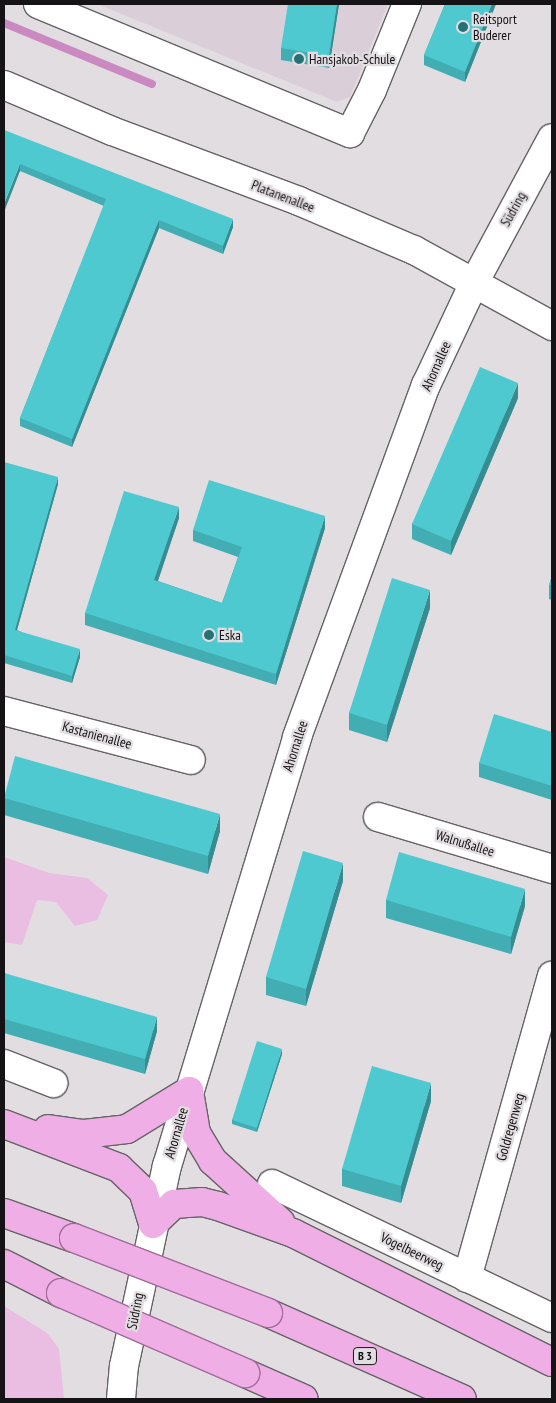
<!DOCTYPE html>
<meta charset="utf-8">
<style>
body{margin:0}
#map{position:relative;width:556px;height:1403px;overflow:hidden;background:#e2dde1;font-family:"PT Sans Narrow",sans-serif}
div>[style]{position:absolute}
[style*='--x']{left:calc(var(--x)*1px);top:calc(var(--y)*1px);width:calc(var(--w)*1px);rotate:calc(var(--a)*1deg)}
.built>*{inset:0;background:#dacfd8}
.green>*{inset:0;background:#eabde2}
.stream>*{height:8px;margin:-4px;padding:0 4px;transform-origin:4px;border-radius:4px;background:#cb89c1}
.roads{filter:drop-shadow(1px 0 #666265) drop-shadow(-1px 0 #666265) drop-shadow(0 1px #666265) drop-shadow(0 -1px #666265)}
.minor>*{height:28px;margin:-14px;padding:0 14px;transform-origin:14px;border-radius:14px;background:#fff}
.tertiary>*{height:28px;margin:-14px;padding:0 14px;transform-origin:14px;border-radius:14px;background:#fff}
.trunk>*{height:28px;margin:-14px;padding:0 14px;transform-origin:14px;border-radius:14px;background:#efafe6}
.bridges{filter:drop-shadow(1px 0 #a06b98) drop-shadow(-1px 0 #a06b98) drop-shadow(0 1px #a06b98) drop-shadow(0 -1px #a06b98)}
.trunk-bridge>*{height:28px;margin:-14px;padding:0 14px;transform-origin:14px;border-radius:14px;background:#efafe6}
.wall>*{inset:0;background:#42adb2}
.shaded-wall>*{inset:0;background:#368d91}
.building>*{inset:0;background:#4dc9cf}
.dots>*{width:14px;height:14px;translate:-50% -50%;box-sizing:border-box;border:2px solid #e2dde1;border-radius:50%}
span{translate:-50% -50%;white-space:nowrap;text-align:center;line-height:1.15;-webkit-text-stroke:4.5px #e2dde1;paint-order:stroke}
.shield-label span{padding:1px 4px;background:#e2dde1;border:1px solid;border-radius:4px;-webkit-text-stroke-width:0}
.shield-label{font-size:12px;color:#151315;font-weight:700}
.poi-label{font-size:14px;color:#151315}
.left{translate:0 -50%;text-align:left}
.street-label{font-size:14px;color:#151315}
.frame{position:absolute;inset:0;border:5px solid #151315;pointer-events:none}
</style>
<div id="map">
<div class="built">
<i style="clip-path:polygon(97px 4px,388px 4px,350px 97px,337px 102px)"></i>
</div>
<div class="green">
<i style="clip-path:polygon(4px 857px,49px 873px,87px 878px,108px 895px,97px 920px,75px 926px,56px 902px,37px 900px,22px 945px,4px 942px)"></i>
<i style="clip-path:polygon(4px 1306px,47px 1333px,59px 1349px,64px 1399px,4px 1399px)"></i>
</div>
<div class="stream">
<i style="--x:4;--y:23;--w:160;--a:22.4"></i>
</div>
<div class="roads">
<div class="minor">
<i style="--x:38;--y:4;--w:338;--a:22.5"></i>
<i style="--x:350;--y:133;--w:48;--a:-62.9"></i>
<i style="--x:372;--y:90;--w:93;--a:-67.9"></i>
<i style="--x:4;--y:85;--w:117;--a:23.1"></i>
<i style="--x:112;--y:131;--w:200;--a:20.5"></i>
<i style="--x:299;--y:201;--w:125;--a:23.1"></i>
<i style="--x:414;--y:250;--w:158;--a:28.8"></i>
<i style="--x:4;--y:711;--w:193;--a:14.7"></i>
<i style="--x:378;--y:817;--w:182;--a:16.6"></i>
<i style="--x:4;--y:1064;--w:53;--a:21.2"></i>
<i style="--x:272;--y:1184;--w:310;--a:25.6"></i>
<i style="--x:467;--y:1278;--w:314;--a:-74.3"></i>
</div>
<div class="tertiary">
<i style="--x:121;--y:1399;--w:33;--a:-85"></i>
<i style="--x:124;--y:1366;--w:205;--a:-77.9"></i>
<i style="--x:167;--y:1166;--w:448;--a:-73.1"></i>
<i style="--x:297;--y:737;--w:375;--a:-69.9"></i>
<i style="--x:426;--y:385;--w:115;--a:-64.8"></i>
<i style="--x:475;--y:281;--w:162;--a:-61.7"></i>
</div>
<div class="trunk">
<i style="--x:4;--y:1124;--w:123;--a:20.9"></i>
<i style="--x:119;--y:1168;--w:33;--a:44"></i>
<i style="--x:143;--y:1191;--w:34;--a:73"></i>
<i style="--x:153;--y:1224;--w:29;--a:-44"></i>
<i style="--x:174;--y:1204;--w:28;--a:-4"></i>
<i style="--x:202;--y:1202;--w:16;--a:14"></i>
<i style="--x:218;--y:1206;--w:80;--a:19.8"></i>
<i style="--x:293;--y:1233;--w:289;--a:26.5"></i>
<i style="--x:48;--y:1129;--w:36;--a:8"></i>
<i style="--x:84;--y:1134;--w:43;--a:-6.6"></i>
<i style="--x:127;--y:1129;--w:73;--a:-31.5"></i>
<i style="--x:189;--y:1091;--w:43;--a:80.5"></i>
<i style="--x:196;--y:1133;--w:33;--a:59"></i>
<i style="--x:213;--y:1161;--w:91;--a:42.3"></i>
<i style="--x:4;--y:1213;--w:74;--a:19.7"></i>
<i style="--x:4;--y:1264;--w:64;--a:27"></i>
<i style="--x:268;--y:1313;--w:212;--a:23.9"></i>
<i style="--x:245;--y:1373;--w:64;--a:23.8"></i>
</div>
</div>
<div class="bridges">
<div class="trunk-bridge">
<i style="--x:74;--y:1238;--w:208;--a:21.1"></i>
<i style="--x:61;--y:1293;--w:201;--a:23.5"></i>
</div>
</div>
<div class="wall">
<i style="clip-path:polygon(339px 4px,329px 68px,281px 60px,281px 48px)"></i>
<i style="clip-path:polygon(445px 4px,496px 4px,465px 82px,424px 65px,424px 55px)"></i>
<i style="clip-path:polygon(4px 130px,233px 227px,223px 254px,159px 228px,72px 447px,20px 426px,20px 418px,104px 206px,20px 171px)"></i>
<i style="clip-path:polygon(518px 398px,451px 555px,412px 539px,412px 524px)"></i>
<i style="clip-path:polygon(4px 464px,58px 484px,17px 630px,80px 657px,72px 683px,4px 663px)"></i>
<i style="clip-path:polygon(179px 518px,158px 581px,222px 603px,238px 557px,193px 541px,193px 530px,325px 528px,276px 685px,85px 625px,85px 613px)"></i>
<i style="clip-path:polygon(552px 576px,552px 600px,549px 599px,549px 585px)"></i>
<i style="clip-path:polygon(430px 608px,387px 742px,349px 730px,349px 713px)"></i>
<i style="clip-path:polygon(552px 732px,552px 800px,479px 777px,479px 763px)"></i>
<i style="clip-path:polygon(4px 797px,220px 831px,208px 874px,4px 815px)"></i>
<i style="clip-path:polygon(343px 881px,306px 1006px,266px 995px,266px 977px)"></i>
<i style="clip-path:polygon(386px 900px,525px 906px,511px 954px,386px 918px)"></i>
<i style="clip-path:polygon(4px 973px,157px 1031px,145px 1074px,4px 1033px)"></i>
<i style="clip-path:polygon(282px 1054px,257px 1132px,232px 1124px,232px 1120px)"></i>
<i style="clip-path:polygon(431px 1101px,401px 1203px,342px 1186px,342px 1169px)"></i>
</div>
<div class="shaded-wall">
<i style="clip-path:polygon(337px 4px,339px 4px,329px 68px,329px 56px)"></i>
<i style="clip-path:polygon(492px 4px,496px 4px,465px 82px,465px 72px)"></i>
<i style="clip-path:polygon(20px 164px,20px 171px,4px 212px,4px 204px)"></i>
<i style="clip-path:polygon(233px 219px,233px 227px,223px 254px,223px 246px)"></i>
<i style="clip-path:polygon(159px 220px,159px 228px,72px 447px,72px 439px)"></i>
<i style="clip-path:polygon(518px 383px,518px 398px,451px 555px,451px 541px)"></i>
<i style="clip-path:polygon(58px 477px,58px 484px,15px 637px,15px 630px)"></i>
<i style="clip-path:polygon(179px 507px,179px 518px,154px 592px,154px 580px)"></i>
<i style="clip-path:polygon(325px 516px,325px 528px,276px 685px,276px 674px)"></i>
<i style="clip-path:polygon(430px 590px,430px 608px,387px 742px,387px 725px)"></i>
<i style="clip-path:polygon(80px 649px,80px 657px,72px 683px,72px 676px)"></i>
<i style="clip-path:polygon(220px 814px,220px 831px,208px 874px,208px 856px)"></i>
<i style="clip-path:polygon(343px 863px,343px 881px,306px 1006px,306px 989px)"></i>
<i style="clip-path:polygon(525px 889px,525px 906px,511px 954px,511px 937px)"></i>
<i style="clip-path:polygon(157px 1017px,157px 1031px,145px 1074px,145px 1059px)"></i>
<i style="clip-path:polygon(282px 1049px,282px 1054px,257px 1132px,257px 1128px)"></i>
<i style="clip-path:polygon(431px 1083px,431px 1101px,401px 1203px,401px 1186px)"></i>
</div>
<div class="building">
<i style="clip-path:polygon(288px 4px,337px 4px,329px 56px,281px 48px)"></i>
<i style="clip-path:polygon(445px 4px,492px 4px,465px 72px,424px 55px)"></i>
<i style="clip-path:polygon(4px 130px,233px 219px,223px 246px,159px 220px,72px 439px,20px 418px,106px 199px,20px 164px,4px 204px)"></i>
<i style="clip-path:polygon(480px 367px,518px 383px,451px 541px,412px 524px)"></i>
<i style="clip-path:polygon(4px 462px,58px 477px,15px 630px,80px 649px,72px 676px,4px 655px)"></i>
<i style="clip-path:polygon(209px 480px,325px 516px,276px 674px,85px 613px,124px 491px,179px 507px,154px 580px,222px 603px,242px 547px,193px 530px)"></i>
<i style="clip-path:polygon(552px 576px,552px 586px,549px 585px)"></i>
<i style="clip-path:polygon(392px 578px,430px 590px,387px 725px,349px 713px)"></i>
<i style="clip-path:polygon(494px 714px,552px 732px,552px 786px,479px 763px)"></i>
<i style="clip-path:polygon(15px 756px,220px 814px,208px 856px,4px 798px)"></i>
<i style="clip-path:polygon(303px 851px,343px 863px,306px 989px,266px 977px)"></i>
<i style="clip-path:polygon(399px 852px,525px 889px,511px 937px,386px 900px)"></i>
<i style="clip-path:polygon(4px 973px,157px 1017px,145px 1059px,4px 1019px)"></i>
<i style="clip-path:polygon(257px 1041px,282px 1049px,257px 1128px,232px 1120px)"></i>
<i style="clip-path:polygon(372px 1066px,431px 1083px,401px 1186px,342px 1169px)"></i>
</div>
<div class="dots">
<i style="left:463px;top:27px;background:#267175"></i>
<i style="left:299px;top:59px;background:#267175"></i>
<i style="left:209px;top:635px;background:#267175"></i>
</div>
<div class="shield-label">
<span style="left:365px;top:1356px">B 3</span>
</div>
<div class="poi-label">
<span class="left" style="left:473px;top:27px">Reitsport<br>Buderer</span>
<span class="left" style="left:309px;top:59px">Hansjakob-Schule</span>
<span class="left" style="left:219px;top:635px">Eska</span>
</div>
<div class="street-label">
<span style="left:283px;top:196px;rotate:21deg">Platanenallee</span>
<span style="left:513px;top:209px;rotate:-61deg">Südring</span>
<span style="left:436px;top:366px;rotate:-66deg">Ahornallee</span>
<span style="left:97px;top:735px;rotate:15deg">Kastanienallee</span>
<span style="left:295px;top:746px;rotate:-72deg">Ahornallee</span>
<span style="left:465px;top:843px;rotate:17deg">Walnußallee</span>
<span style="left:510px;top:1127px;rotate:-74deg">Goldregenweg</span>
<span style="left:176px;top:1133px;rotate:-74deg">Ahornallee</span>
<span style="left:412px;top:1251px;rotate:26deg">Vogelbeerweg</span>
<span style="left:135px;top:1311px;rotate:-79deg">Südring</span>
</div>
<div class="frame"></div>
</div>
